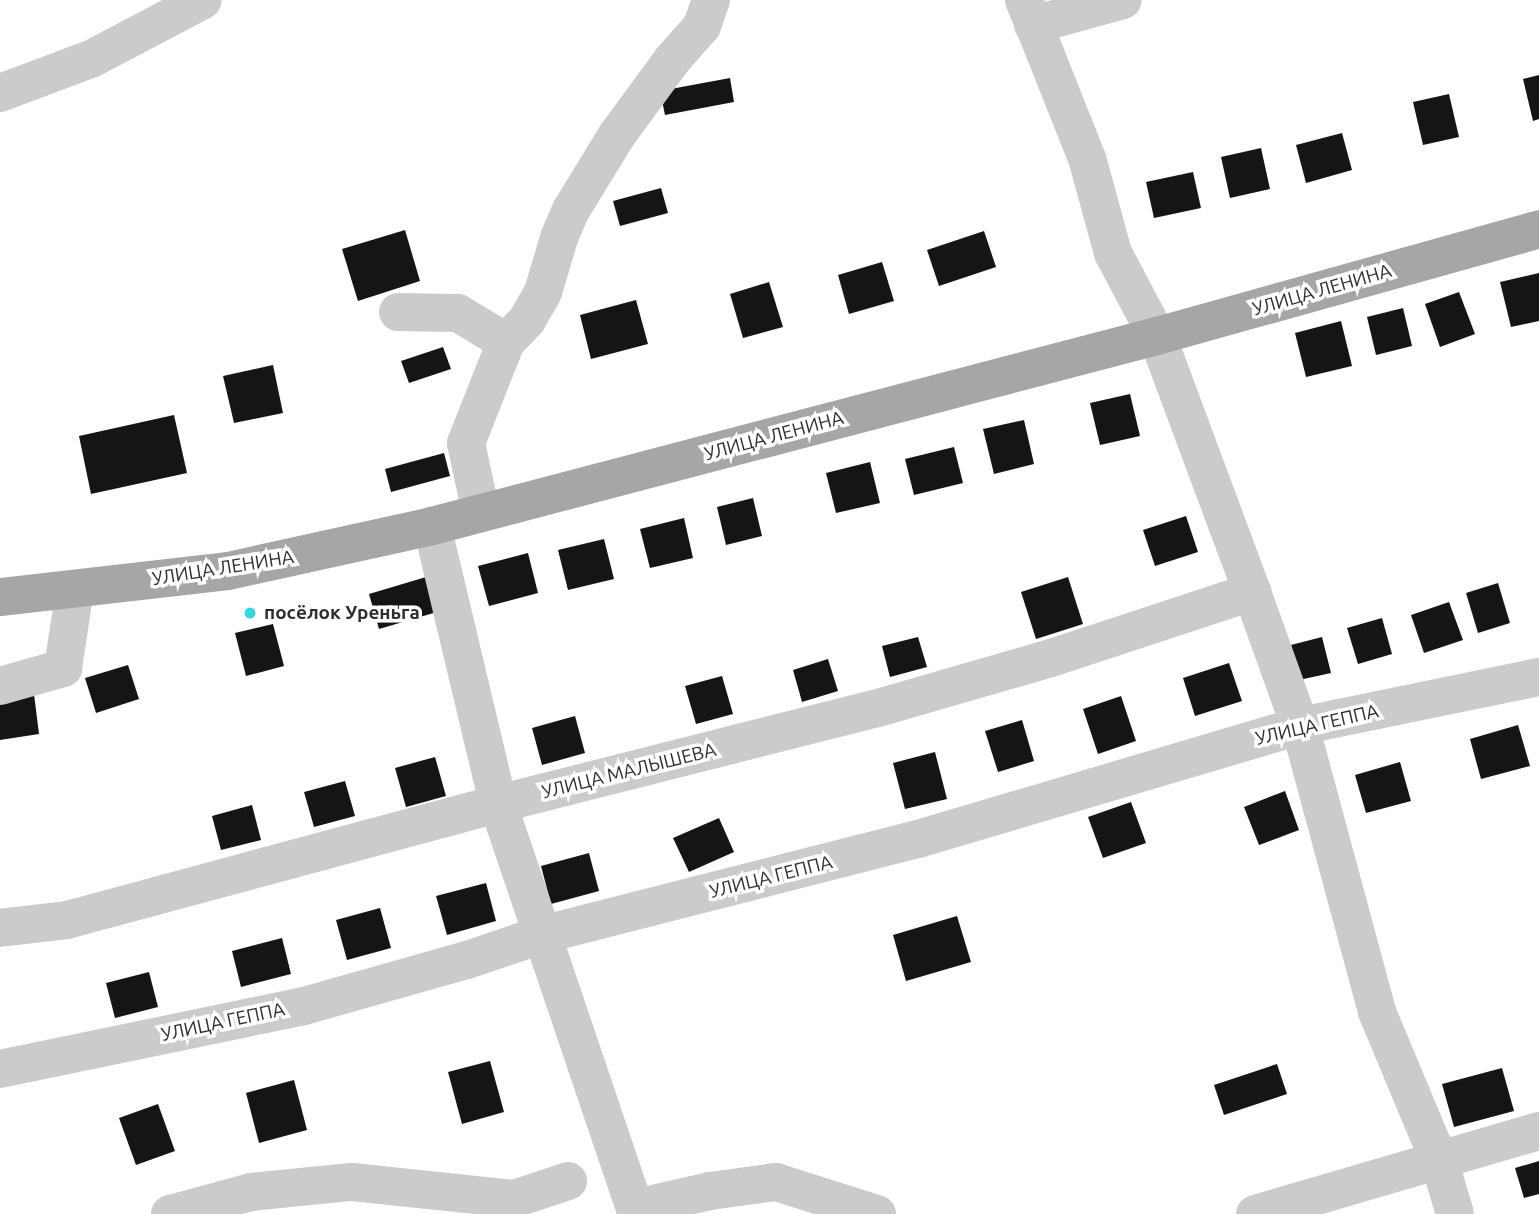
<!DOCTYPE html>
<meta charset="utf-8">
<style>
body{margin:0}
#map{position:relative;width:1539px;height:1214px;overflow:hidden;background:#fff;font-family:Ubuntu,sans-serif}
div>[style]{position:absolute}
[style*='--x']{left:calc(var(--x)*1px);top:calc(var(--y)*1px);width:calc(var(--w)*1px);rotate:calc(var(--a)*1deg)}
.building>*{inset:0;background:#151515}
.minor>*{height:38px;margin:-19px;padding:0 19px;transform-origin:19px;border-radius:19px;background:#cbcbcb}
.major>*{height:38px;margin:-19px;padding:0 19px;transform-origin:19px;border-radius:19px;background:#a6a6a6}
.dots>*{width:19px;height:19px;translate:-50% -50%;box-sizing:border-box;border:4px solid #fff;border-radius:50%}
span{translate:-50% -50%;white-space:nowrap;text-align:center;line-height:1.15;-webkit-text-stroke:7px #fff;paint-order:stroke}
.street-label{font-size:19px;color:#2e2e2e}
.poi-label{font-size:19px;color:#2e2e2e;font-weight:700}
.left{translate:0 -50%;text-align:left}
</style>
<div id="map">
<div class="building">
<i style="clip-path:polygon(1539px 75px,1539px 119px,1533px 121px,1523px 79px)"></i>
<i style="clip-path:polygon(730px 78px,734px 102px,665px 115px,660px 91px)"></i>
<i style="clip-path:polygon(1449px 94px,1459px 137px,1423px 145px,1413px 102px)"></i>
<i style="clip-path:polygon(1342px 133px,1352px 170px,1306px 183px,1296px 145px)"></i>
<i style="clip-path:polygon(1261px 148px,1270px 189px,1230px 198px,1221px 157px)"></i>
<i style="clip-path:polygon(1193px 172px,1201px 208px,1154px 218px,1146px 182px)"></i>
<i style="clip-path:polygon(661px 188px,668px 213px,620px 226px,613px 201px)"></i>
<i style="clip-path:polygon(405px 230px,420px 281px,358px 301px,342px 249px)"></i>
<i style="clip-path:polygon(984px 231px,996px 267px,939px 286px,927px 250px)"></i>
<i style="clip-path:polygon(882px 262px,894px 301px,849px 314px,838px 275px)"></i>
<i style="clip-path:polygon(1539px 273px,1539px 321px,1511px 327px,1500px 282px)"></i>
<i style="clip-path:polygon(769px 282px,783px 327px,743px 338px,730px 294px)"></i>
<i style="clip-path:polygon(1459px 292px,1475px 334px,1440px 347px,1425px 304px)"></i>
<i style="clip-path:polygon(636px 300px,648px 344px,591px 359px,580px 315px)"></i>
<i style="clip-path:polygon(1403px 308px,1412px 346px,1376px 355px,1367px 317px)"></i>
<i style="clip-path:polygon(1341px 321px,1352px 366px,1306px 377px,1295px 333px)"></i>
<i style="clip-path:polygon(443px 347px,451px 369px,409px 383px,401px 361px)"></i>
<i style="clip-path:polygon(273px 365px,283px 413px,234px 423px,223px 376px)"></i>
<i style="clip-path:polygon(1130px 394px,1140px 436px,1100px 445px,1090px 403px)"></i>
<i style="clip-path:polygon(174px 415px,187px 473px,91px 494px,79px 436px)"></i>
<i style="clip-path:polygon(1024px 420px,1034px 464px,994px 474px,983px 429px)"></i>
<i style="clip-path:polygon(954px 447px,963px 483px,914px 495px,905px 459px)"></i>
<i style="clip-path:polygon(444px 453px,450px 476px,391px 492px,385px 469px)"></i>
<i style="clip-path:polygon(870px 462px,880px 503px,836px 513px,826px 473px)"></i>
<i style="clip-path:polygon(753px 498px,762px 536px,726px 545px,717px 507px)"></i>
<i style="clip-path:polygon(1186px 516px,1198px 552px,1155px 566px,1143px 530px)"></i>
<i style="clip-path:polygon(684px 518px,693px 558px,650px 568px,640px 529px)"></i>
<i style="clip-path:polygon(604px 539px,614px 579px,568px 590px,558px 550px)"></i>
<i style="clip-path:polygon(528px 553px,538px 593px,489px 606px,478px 566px)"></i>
<i style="clip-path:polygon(426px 577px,437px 612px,379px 629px,369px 594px)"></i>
<i style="clip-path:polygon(1068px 577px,1083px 624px,1036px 639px,1021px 592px)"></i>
<i style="clip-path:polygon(1498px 583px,1510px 623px,1478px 633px,1466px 593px)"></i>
<i style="clip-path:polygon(1449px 602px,1463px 640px,1424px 653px,1411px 615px)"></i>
<i style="clip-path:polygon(1382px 618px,1392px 654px,1358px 664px,1347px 628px)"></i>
<i style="clip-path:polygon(273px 624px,284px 666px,246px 676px,235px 633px)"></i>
<i style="clip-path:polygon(918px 637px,927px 667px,890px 677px,882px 646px)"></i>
<i style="clip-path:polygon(1322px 637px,1331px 673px,1299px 680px,1291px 645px)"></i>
<i style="clip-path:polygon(828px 659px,838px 691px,802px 702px,793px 670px)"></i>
<i style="clip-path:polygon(1229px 663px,1242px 701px,1195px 716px,1183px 678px)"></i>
<i style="clip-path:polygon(128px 665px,139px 699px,96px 713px,85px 678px)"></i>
<i style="clip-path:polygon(722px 676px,733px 714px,696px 724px,685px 686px)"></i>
<i style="clip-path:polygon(34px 694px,39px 734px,0 740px,0 699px)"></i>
<i style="clip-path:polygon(1121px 696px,1136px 741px,1098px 754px,1083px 709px)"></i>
<i style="clip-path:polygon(575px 716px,585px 753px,542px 765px,532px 728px)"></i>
<i style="clip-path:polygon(1022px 720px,1034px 761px,998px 772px,985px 731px)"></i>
<i style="clip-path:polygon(1518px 725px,1530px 766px,1481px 779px,1470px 739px)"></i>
<i style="clip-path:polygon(935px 752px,947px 799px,905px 809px,893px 763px)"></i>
<i style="clip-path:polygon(435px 757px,446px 796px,406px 807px,395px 768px)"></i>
<i style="clip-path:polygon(1400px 762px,1411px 801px,1366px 813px,1355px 775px)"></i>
<i style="clip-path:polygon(345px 781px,355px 816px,314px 827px,304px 792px)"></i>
<i style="clip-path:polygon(1285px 791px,1299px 830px,1259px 845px,1244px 807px)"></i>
<i style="clip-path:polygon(1131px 802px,1146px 843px,1103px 858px,1088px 817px)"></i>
<i style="clip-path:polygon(252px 805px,261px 840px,221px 850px,212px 816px)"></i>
<i style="clip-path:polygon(719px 818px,734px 852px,689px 872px,673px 838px)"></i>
<i style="clip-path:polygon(589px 853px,599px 891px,551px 904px,541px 866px)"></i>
<i style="clip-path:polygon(486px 883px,496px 921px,447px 935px,436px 896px)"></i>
<i style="clip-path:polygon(380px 908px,391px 948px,347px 960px,336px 920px)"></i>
<i style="clip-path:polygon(957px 916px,971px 962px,906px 981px,893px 935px)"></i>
<i style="clip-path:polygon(282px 938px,291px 974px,241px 987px,232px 951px)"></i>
<i style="clip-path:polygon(149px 972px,158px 1007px,115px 1018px,106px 983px)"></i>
<i style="clip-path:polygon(490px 1061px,504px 1112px,462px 1124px,448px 1072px)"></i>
<i style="clip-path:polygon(1277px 1064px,1287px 1094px,1224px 1115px,1214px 1085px)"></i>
<i style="clip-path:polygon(1502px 1068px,1514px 1111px,1454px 1127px,1442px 1084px)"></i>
<i style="clip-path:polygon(294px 1080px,307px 1130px,259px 1143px,246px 1093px)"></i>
<i style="clip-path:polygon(158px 1104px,175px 1151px,136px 1165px,119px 1118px)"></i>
<i style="clip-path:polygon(1539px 1161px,1539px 1194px,1524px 1198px,1515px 1168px)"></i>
</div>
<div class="minor">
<i style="--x:1024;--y:0;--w:170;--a:68.3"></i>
<i style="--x:1087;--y:158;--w:98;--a:74.7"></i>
<i style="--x:1113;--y:253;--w:94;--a:62.1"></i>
<i style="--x:1157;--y:336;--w:273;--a:69.6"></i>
<i style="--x:1252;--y:592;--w:142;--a:70.3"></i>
<i style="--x:1300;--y:726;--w:296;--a:74.9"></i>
<i style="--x:1377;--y:1012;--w:160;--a:67.3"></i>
<i style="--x:1439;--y:1160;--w:56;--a:73.5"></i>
<i style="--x:1033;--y:25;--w:93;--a:-15.5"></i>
<i style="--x:0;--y:93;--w:99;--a:-20.6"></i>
<i style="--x:93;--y:58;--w:124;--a:-27.8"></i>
<i style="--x:398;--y:312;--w:60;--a:1"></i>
<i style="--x:458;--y:313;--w:56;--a:31.1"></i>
<i style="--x:506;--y:342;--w:109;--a:111.6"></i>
<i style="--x:466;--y:443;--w:72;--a:77.9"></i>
<i style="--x:506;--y:342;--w:30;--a:-46"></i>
<i style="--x:527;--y:320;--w:32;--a:-60"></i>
<i style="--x:543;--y:292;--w:56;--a:-73.5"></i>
<i style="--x:559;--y:238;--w:30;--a:-67"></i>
<i style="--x:571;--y:210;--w:88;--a:-58.5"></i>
<i style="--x:617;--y:135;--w:93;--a:-53.7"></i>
<i style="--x:672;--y:60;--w:45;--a:-48.6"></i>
<i style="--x:702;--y:26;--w:28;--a:-71"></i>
<i style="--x:432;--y:526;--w:286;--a:76.6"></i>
<i style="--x:498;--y:804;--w:433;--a:71.3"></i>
<i style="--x:0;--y:686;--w:66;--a:-15.9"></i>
<i style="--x:63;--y:668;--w:80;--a:-81.4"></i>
<i style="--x:0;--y:928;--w:67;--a:-6.8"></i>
<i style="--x:67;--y:920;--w:446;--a:-15.1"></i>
<i style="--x:498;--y:804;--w:392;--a:-14.2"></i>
<i style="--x:878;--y:708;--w:180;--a:-16.1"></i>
<i style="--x:1051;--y:658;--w:212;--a:-18.2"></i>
<i style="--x:0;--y:1069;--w:310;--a:-11.7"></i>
<i style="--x:304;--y:1006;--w:169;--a:-15.8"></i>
<i style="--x:467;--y:960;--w:78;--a:-18.7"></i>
<i style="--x:541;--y:935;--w:389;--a:-14.3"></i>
<i style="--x:918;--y:839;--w:398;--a:-16.5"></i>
<i style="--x:1300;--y:726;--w:244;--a:-11.6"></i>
<i style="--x:635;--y:1208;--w:77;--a:-12.8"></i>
<i style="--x:710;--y:1191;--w:67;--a:-7.8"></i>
<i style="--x:776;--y:1182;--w:106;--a:17.6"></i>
<i style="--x:170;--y:1214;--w:84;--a:-15.2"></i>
<i style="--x:251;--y:1192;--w:101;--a:-5.7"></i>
<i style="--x:352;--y:1182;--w:163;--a:6"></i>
<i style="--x:514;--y:1199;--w:57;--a:-18.4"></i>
<i style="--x:1255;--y:1214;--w:296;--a:-16.3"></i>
</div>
<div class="major">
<i style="--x:0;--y:597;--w:229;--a:-6.5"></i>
<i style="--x:228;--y:571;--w:209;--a:-12.4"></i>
<i style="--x:432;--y:526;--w:749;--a:-14.69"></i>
<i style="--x:1157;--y:336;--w:397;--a:-15.6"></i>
</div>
<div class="dots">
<i style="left:250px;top:613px;background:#38d6dd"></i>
</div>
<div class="street-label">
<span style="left:1322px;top:290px;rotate:-16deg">УЛИЦА ЛЕНИНА</span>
<span style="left:774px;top:436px;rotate:-15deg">УЛИЦА ЛЕНИНА</span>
<span style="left:223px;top:568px;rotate:-9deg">УЛИЦА ЛЕНИНА</span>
<span style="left:1317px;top:725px;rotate:-13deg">УЛИЦА ГЕППА</span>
<span style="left:629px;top:771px;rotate:-14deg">УЛИЦА МАЛЫШЕВА</span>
<span style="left:771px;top:877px;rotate:-14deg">УЛИЦА ГЕППА</span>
<span style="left:223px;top:1022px;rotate:-12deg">УЛИЦА ГЕППА</span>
</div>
<div class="poi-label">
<span class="left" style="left:264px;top:613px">посёлок Уреньга</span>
</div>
</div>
